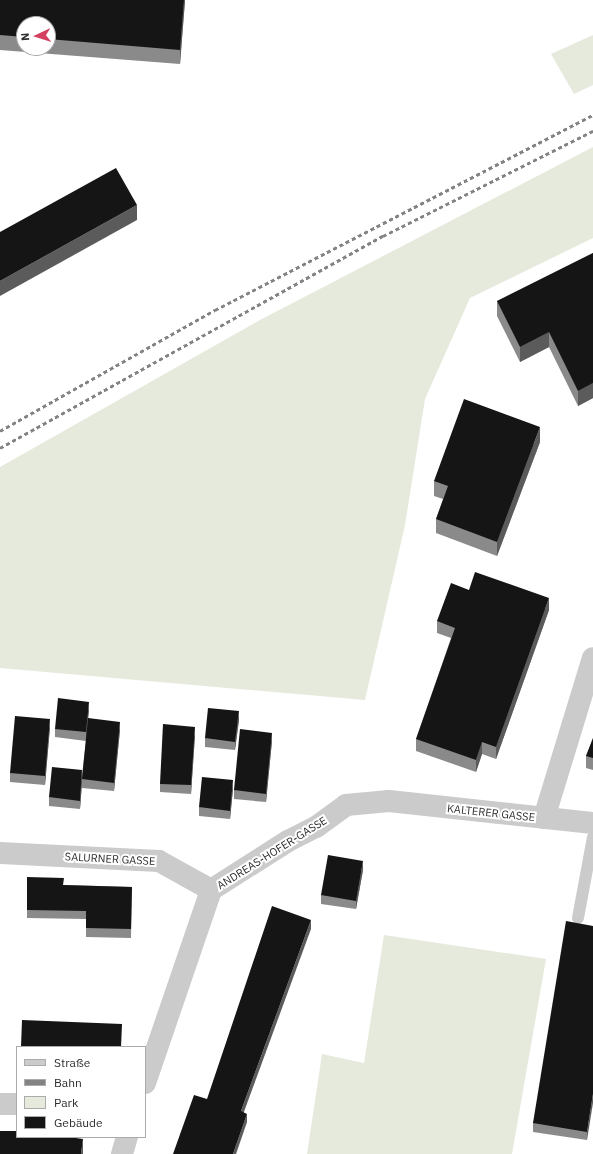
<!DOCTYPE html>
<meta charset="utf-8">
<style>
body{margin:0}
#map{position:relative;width:593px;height:1154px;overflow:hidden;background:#fff;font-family:"IBM Plex Sans",sans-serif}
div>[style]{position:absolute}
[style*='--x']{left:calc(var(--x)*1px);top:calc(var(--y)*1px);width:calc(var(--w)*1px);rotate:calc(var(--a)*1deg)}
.green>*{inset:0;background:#e5eadc}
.service>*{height:12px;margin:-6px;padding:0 6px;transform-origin:6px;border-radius:6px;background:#cbcbcb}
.minor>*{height:22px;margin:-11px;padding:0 11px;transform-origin:11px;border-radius:11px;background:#cbcbcb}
.rail>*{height:3px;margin-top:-1.5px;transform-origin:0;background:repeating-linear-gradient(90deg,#838383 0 4px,transparent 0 7px)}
.wall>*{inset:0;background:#8a8a8a}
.shaded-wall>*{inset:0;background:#5b5b5b}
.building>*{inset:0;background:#151515}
span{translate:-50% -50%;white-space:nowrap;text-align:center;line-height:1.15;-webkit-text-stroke:4px #fff;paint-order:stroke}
.street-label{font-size:11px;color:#2e2e2e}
.legend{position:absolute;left:16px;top:1046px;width:130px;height:92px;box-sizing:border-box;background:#fff;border:1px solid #ababab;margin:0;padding:5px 7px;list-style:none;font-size:12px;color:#2e2e2e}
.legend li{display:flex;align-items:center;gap:8px;height:20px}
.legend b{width:20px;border:1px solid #ababab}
.north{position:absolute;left:16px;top:16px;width:40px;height:40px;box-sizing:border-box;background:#fff;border:1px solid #ababab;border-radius:50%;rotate:266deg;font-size:11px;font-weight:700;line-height:16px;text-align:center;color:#2e2e2e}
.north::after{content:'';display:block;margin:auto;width:14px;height:18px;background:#d44060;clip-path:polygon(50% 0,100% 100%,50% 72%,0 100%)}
</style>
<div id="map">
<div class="green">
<i style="clip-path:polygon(593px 35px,593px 85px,574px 94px,551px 54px)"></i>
<i style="clip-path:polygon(593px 147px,593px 238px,470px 298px,425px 399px,405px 525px,365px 700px,0 668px,0 467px,260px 320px)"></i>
<i style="clip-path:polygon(384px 935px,546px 959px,512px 1154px,307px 1154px,322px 1054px,364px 1063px)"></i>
</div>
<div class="service">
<i style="--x:578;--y:918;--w:82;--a:-79.5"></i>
</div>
<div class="minor">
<i style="--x:544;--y:818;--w:167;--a:-73"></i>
<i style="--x:0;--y:853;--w:159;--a:2.9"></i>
<i style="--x:159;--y:861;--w:60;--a:29.1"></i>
<i style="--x:145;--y:1083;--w:204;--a:-71.1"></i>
<i style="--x:211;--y:890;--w:91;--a:-32.5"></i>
<i style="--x:288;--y:841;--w:31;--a:-27"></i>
<i style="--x:316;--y:827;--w:37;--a:-36"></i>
<i style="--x:346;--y:805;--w:43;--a:-5.3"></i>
<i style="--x:389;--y:801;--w:205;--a:6.2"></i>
<i style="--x:0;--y:1104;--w:17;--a:0"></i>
<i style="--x:122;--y:1154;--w:18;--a:-74"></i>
</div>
<div class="rail">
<i style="--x:0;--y:431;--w:247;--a:-29.4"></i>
<i style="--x:215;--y:310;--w:425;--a:-27.3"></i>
<i style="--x:0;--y:448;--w:438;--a:-29"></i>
<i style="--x:383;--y:236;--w:235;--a:-26.6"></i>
</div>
<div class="wall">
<i style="clip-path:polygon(evenodd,0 0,185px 0,180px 64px,0 50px,0 0,24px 24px,48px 24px,48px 48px,24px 48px,24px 24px)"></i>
<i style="clip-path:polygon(593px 253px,593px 398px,578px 406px,549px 347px,520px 362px,497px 316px,497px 301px)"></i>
<i style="clip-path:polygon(540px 442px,497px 556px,436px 533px,436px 519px,443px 499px,434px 496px,434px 481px)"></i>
<i style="clip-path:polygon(469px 590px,549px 610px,496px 759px,482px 754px,476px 772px,416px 751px,416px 739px,451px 638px,437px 633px,437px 621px)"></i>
<i style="clip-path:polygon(89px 710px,88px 718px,120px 730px,114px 791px,82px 788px,82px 783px,80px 809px,49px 806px,49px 797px,82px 775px,86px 741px,55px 737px,55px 729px)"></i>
<i style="clip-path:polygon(239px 720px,235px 750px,205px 747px,205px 738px)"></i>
<i style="clip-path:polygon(50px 727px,45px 785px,10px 782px,10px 773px)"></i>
<i style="clip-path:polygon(195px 735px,191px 794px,160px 792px,160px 784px)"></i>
<i style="clip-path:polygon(593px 738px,593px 770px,586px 768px,586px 756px)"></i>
<i style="clip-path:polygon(272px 741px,266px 802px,234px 799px,234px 790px)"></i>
<i style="clip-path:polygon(233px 789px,230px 819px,199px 816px,199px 807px)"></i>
<i style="clip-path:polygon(363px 870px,356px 909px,321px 904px,321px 895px)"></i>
<i style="clip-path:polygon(27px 877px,64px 885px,132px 887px,131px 938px,86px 937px,86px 919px,27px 918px)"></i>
<i style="clip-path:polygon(593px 926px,587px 1140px,533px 1132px,533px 1123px)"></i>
</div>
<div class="shaded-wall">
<i style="clip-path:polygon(184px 0,185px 0,185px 1px,180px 64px,180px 50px)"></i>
<i style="clip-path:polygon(137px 205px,137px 220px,0 296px,0 281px)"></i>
<i style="clip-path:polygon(549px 332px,549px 347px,520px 362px,520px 347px)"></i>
<i style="clip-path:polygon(593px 383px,593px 398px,578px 406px,578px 391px)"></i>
<i style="clip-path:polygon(540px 427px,540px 442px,497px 556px,497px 542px)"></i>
<i style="clip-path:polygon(549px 598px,549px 610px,496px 759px,496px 747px)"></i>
<i style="clip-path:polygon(89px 702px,89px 710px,86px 741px,86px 732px)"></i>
<i style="clip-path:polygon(239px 711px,239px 720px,235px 750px,235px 742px)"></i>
<i style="clip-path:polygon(50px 719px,50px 727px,45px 785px,45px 776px)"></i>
<i style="clip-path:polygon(120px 722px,120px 730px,114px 791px,114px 783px)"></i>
<i style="clip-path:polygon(195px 727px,195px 735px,191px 794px,191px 785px)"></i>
<i style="clip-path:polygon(272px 733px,272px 741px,266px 802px,266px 794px)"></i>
<i style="clip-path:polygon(482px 742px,482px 754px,476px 772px,476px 760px)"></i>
<i style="clip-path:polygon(82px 770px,82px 783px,80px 809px,80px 801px)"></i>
<i style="clip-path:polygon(233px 780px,233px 789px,230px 819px,230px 811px)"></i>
<i style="clip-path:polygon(363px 861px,363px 870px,356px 909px,356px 901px)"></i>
<i style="clip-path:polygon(311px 920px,311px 929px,241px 1120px,241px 1111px)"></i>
<i style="clip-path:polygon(593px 1094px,593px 1103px,587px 1140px,587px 1132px)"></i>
<i style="clip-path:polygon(247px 1114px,247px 1122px,236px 1154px,233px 1154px)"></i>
<i style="clip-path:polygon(83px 1139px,83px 1154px,81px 1154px)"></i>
</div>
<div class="building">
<i style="clip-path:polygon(0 0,184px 0,180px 50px,48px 39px,48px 24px,24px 24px,24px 37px,0 35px)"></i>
<i style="clip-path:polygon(116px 168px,137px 205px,0 281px,0 232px)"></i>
<i style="clip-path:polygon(593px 253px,593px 383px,578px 391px,549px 332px,520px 347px,497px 301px)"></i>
<i style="clip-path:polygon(464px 399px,540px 427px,497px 542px,436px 519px,448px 486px,434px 481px)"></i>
<i style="clip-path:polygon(475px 572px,549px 598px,496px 747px,482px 742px,476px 760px,416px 739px,455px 628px,437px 621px,451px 583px,469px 590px)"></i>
<i style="clip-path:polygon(58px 698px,89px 702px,86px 732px,55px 729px)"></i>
<i style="clip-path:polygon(208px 708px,239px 711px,235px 742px,205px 738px)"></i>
<i style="clip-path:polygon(15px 716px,50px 719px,45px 776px,10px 773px)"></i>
<i style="clip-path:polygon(88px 718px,120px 722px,114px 783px,82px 779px)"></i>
<i style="clip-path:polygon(163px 724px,195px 727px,191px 785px,160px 784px)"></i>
<i style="clip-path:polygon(240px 729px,272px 733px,266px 794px,234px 790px)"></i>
<i style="clip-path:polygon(593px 738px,593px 758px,586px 756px)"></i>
<i style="clip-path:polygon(52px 767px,82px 770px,80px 801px,49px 797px)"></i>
<i style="clip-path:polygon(202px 777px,233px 780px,230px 811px,199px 807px)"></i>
<i style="clip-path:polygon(328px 855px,363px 861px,356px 901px,321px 895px)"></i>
<i style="clip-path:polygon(27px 877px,64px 878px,63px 885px,132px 887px,131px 929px,86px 928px,86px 911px,27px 910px)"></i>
<i style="clip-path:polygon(272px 906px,311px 920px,241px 1111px,247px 1114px,233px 1154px,173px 1154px,194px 1095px,207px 1099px)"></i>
<i style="clip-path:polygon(566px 921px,593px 926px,593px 1094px,587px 1132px,533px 1123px)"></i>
<i style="clip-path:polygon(22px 1020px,122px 1024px,121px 1047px,21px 1047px)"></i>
<i style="clip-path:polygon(0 1131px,17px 1131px,17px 1137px,69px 1137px,83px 1139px,81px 1154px,0 1154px)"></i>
</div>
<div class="street-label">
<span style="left:491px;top:813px;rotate:6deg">KALTERER GASSE</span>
<span style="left:272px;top:853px;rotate:-32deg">ANDREAS-HOFER-GASSE</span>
<span style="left:110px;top:859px;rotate:3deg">SALURNER GASSE</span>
</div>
<ul class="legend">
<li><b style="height:5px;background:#cbcbcb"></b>Straße</li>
<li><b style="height:5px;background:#838383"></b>Bahn</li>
<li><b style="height:11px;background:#e5eadc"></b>Park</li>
<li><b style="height:11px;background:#151515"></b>Gebäude</li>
</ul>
<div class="north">N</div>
</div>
